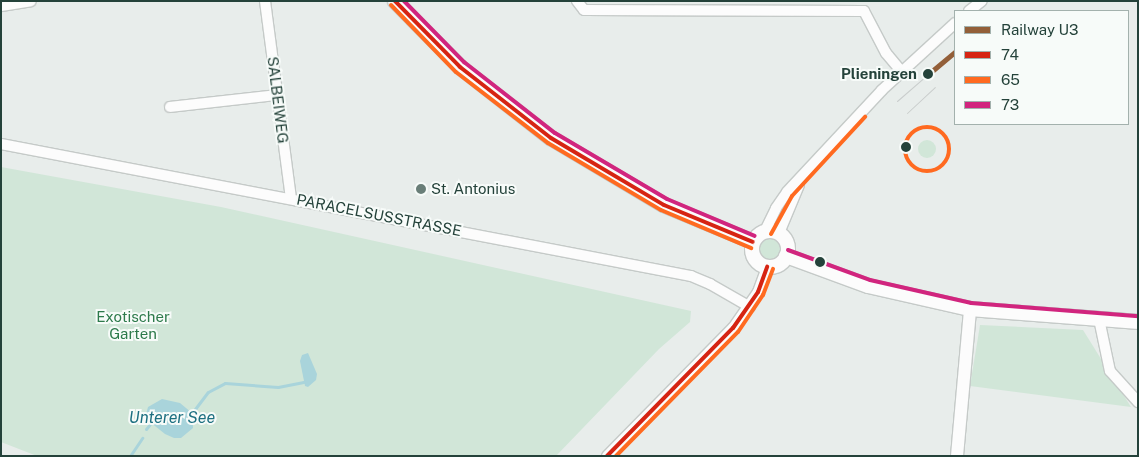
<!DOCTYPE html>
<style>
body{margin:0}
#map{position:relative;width:1139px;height:457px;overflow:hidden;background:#e8edeb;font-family:"Public Sans",sans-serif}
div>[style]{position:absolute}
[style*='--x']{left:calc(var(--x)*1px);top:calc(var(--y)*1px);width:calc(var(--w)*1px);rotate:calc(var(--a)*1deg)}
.green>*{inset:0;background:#d1e6d8}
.round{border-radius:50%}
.water>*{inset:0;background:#a9d4db}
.stream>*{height:3px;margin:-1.5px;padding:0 1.5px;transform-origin:1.5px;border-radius:1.5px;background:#a9d4db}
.roads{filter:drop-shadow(1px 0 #c5cac8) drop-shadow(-1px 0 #c5cac8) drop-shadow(0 1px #c5cac8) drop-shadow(0 -1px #c5cac8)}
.minor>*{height:10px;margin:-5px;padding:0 5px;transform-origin:5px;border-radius:5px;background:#fcfcfc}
.tertiary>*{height:12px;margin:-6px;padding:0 6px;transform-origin:6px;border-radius:6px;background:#fcfcfc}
.secondary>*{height:14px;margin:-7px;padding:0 7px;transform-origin:7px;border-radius:7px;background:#fcfcfc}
.secondary>.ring{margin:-7px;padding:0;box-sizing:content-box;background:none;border:14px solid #fcfcfc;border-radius:50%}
.tram>*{height:1px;margin:-0.5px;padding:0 0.5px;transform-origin:0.5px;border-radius:0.5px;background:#c9cdcc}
.bus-1>*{height:4px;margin:-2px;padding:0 2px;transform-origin:2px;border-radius:2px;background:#d62413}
.bus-2>*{height:4px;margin:-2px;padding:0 2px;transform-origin:2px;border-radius:2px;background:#ff6a20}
.bus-2>.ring{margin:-2px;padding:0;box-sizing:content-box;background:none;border:4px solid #ff6a20;border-radius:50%}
.bus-3>*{height:4px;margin:-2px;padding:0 2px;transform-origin:2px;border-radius:2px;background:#d1257e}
.rail-1>*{height:5px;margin:-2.5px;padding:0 2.5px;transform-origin:2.5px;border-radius:2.5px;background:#935f39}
.dots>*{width:14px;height:14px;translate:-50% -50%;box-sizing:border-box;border:2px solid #f7fbf9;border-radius:50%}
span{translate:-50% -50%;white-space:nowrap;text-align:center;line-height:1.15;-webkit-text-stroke:4px #f7fbf9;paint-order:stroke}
.stop-label{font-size:15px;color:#24423a;font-weight:700}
.right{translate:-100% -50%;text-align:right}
.street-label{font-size:15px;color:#24423a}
.poi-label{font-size:15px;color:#24423a}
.left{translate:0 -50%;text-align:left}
.park-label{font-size:15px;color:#2d7a4b}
.water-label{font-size:16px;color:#1c6f80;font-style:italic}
.frame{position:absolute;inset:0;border:2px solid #24423a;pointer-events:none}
.legend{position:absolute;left:954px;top:10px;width:175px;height:115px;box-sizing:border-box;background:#f7fbf9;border:1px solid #a3b1ad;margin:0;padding:6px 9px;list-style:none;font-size:15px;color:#24423a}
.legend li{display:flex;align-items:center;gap:10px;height:25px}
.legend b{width:25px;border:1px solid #a3b1ad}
</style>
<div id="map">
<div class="green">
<i class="round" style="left:918px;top:140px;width:18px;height:18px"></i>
<i style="clip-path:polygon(1px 167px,221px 207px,691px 311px,690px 322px,659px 349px,556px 456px,37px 456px,1px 442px)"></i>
<i class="round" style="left:758px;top:238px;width:22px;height:22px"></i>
<i style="clip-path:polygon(980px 325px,1083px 330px,1131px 407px,970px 386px)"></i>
</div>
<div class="water">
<i style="clip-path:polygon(308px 353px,317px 374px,316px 380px,308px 387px,305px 386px,300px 361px,302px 355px)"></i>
<i style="clip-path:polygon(162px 399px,180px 403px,192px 413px,193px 428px,181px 438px,174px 438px,165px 434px,145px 418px,148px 407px)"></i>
</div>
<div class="stream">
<i style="--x:192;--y:413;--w:26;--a:-53"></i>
<i style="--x:208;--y:392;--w:19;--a:-28"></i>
<i style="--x:225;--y:383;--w:53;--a:4.3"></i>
<i style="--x:278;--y:387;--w:26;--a:-11"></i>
<i style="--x:146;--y:429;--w:6;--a:-51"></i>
<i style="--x:130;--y:456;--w:22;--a:-56"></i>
</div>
<div class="roads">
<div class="minor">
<i style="--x:265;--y:1;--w:199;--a:82.5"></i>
<i style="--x:577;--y:1;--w:11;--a:52"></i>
<i style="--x:584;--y:10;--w:280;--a:0.2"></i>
<i style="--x:864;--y:11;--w:47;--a:62.4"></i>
<i style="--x:886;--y:53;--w:23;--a:50"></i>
<i style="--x:1;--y:6;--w:30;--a:-9"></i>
<i style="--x:969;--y:11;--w:16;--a:-38"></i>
<i style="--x:170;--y:107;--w:108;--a:-6.4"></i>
<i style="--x:1;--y:144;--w:703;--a:10.83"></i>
<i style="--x:691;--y:276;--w:21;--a:23"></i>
<i style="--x:710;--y:284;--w:46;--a:29.9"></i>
<i style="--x:765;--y:231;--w:25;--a:-64"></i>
<i style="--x:776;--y:208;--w:19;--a:-55"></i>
<i style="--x:787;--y:192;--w:139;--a:-47"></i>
<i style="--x:882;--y:90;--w:99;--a:-42.5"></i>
<i style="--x:779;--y:233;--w:52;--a:-67.4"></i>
<i style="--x:1099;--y:319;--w:53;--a:78.1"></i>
<i style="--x:1110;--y:371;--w:42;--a:47.9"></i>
<i style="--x:607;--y:456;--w:180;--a:-45.5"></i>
<i style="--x:733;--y:328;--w:44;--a:-55.2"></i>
<i style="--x:758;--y:292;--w:27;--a:-70"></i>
</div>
<div class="tertiary">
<i style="--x:957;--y:456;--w:148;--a:-84.9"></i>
</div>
<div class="secondary">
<i style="--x:395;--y:1;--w:93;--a:45.4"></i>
<i style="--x:460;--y:67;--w:115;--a:38"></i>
<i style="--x:551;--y:138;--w:131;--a:30.7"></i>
<i style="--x:664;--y:205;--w:96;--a:22.6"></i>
<i class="ring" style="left:752px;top:231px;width:22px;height:22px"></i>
<i style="--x:786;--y:256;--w:87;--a:20.1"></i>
<i style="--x:868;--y:286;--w:105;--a:12.7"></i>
<i style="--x:970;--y:309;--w:169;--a:4.4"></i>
</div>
</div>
<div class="tram">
<i style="--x:897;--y:101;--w:38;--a:-41"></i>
<i style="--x:907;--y:113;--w:38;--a:-43"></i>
</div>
<div class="bus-1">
<i style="--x:395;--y:1;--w:93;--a:45.4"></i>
<i style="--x:460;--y:67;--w:115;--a:38"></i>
<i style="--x:551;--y:138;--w:131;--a:30.7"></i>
<i style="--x:664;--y:205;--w:96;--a:22.6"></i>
<i style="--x:607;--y:456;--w:180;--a:-45.5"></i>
<i style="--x:733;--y:328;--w:44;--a:-55.2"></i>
<i style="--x:758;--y:292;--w:27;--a:-70"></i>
</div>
<div class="bus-2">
<i style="--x:391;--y:5;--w:93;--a:45.9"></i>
<i style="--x:456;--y:72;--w:116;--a:37.7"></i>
<i style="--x:548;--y:143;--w:131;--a:30.7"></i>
<i style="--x:661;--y:210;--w:98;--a:22.9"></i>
<i class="ring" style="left:905px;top:127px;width:40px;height:40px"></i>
<i style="--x:771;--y:234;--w:43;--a:-61.1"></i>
<i style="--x:792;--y:196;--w:108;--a:-47.3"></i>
<i style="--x:616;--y:456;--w:174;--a:-45.5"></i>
<i style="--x:738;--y:332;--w:45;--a:-56"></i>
<i style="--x:763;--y:295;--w:28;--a:-69"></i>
</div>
<div class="bus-3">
<i style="--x:404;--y:1;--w:86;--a:45.5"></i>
<i style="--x:464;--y:62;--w:115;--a:38"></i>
<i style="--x:555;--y:133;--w:130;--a:30.5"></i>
<i style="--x:667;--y:199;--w:95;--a:22.8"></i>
<i style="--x:788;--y:250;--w:87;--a:20.1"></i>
<i style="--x:870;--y:280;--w:104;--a:12.8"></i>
<i style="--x:971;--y:303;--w:168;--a:4.5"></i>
</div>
<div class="rail-1">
<i style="--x:926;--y:76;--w:38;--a:-40"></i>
</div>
<div class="dots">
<i style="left:928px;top:74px;background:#24423a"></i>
<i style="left:906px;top:147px;background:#24423a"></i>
<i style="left:421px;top:189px;background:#697e78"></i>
<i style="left:820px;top:262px;background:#24423a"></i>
</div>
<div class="stop-label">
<span class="right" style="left:917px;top:74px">Plieningen</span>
</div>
<div class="street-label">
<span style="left:278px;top:100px;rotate:83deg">SALBEIWEG</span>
<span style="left:379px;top:215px;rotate:11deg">PARACELSUSSTRASSE</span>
</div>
<div class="poi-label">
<span class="left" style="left:431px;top:189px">St. Antonius</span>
</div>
<div class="park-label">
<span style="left:133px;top:325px">Exotischer<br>Garten</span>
</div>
<div class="water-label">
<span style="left:172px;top:418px">Unterer See</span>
</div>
<div class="frame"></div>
<ul class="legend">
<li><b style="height:6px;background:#935f39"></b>Railway U3</li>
<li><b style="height:6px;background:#d62413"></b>74</li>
<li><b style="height:6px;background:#ff6a20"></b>65</li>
<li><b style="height:6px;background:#d1257e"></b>73</li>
</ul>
</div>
